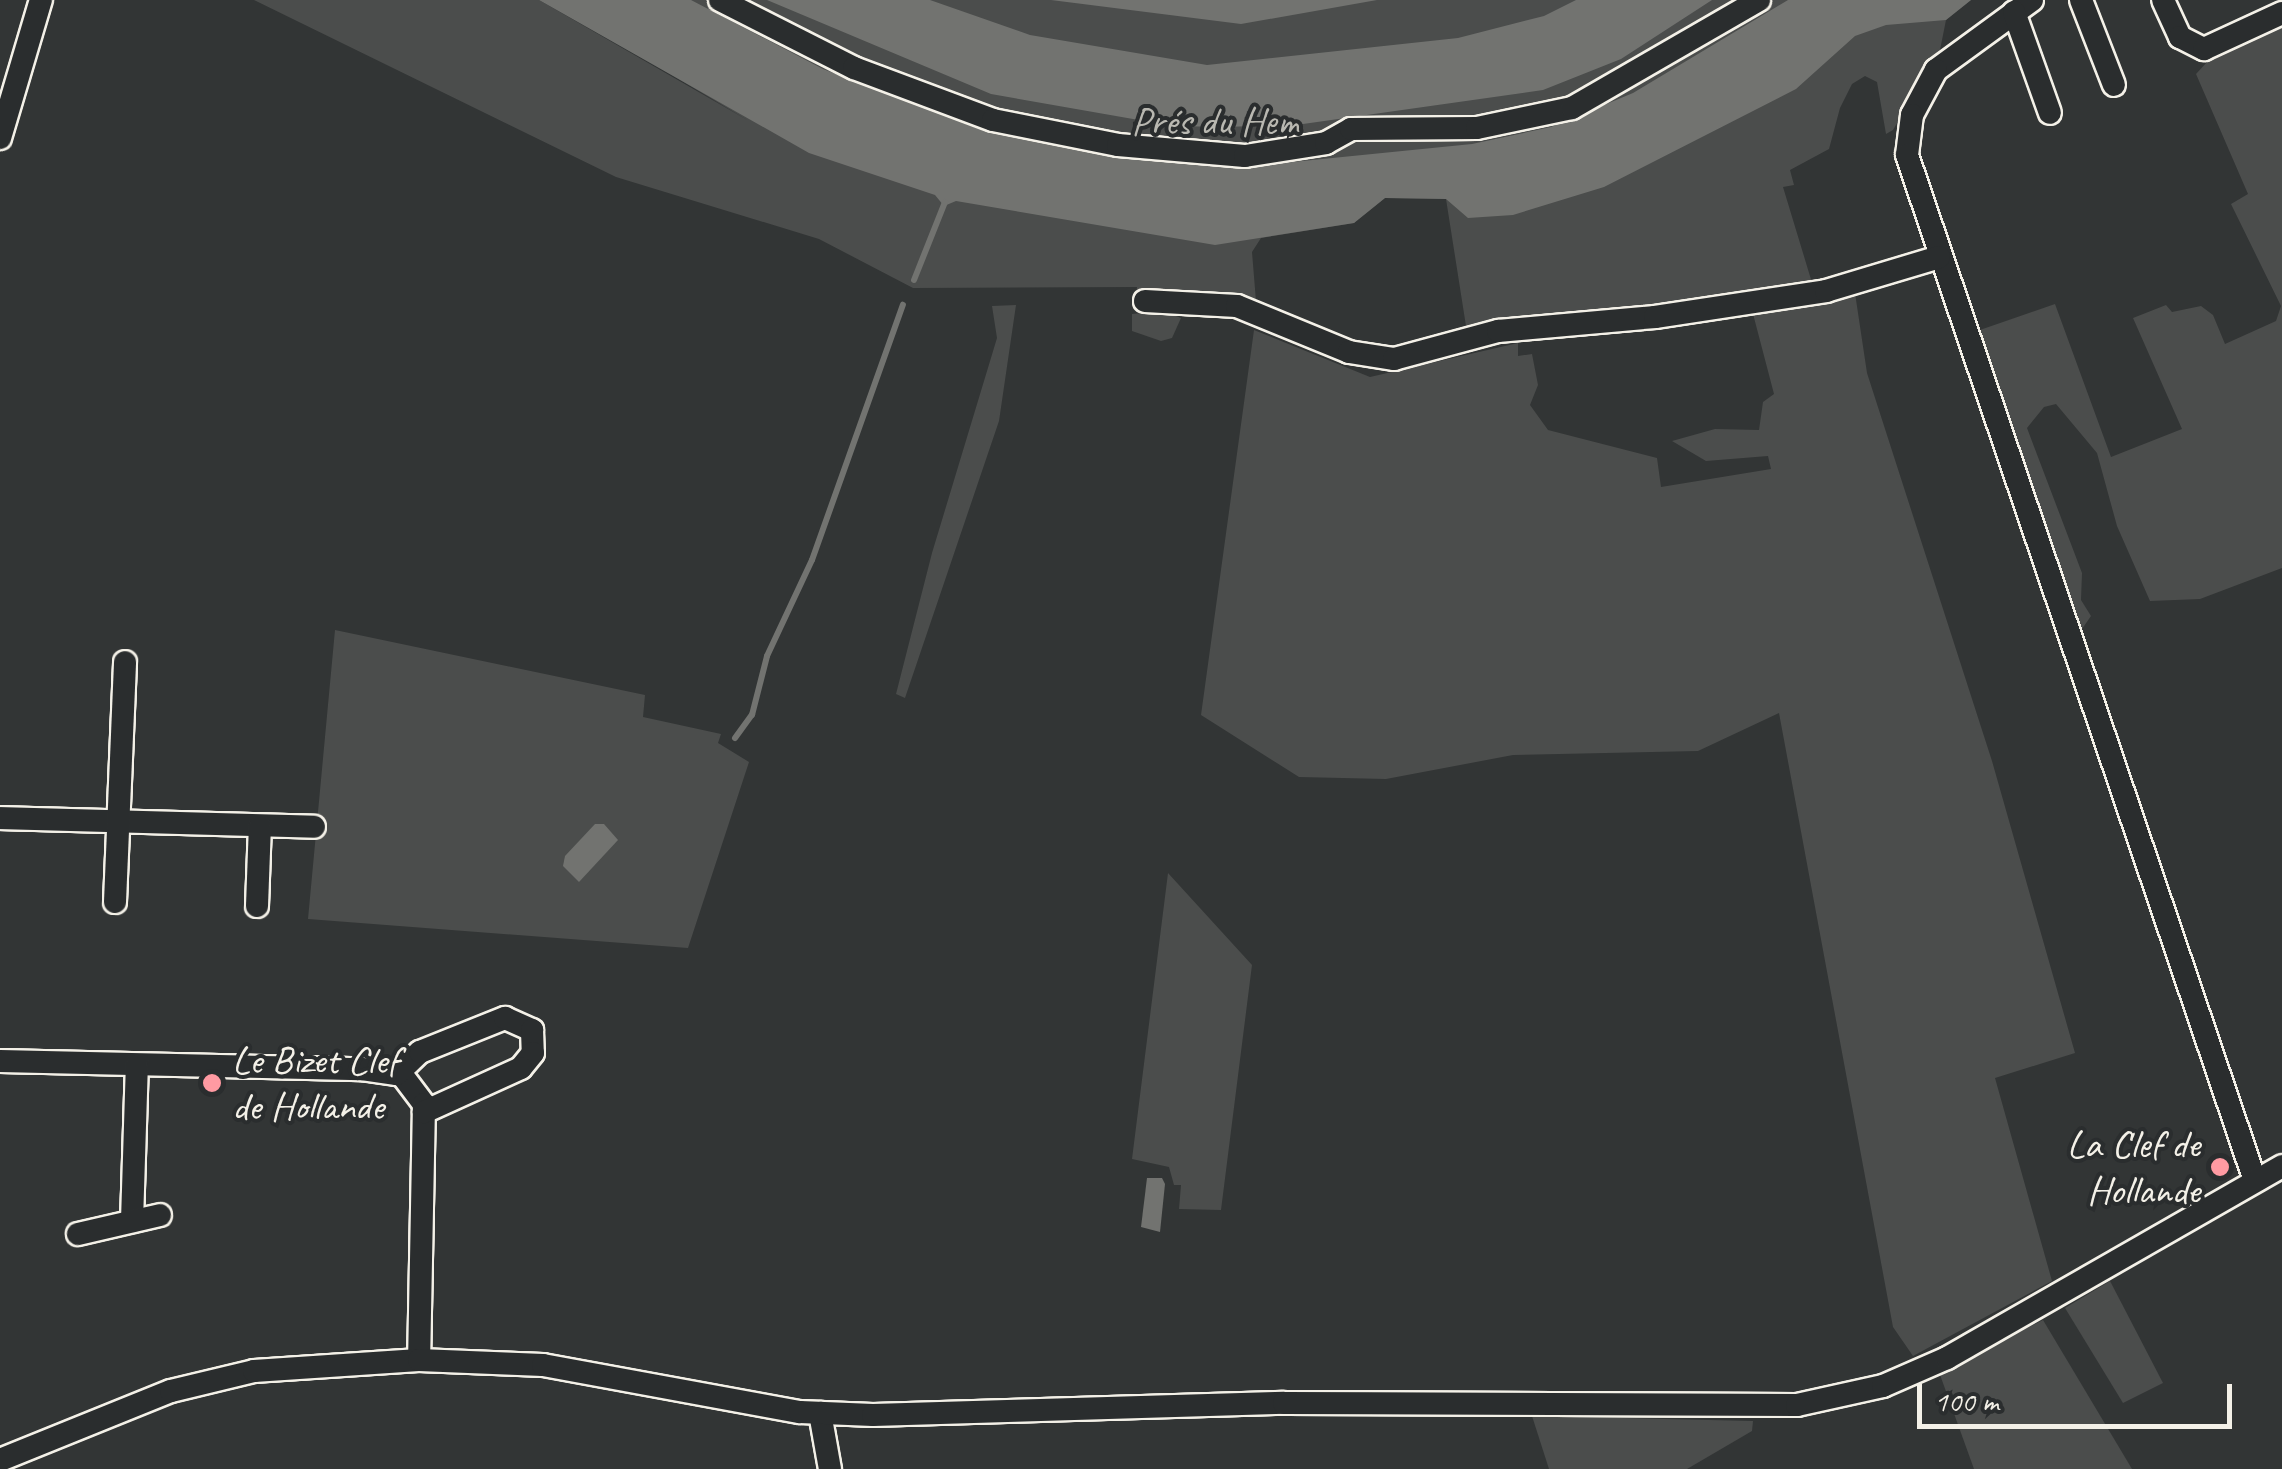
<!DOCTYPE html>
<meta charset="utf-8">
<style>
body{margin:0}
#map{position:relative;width:2282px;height:1469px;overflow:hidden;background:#323535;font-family:Caveat,sans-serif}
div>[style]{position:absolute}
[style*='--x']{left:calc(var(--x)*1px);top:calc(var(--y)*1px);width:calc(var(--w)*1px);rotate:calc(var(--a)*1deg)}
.green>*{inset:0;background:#4b4d4c}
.water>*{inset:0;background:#727370}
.stream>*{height:6px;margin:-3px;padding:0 3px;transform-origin:3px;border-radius:3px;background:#727370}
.roads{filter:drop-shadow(2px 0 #f4f1e8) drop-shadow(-2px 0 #f4f1e8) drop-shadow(0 2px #f4f1e8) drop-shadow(0 -2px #f4f1e8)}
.minor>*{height:22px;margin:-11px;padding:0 11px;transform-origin:11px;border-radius:11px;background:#2a2d2e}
.dots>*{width:28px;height:28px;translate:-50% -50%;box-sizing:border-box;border:5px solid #2a2d2e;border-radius:50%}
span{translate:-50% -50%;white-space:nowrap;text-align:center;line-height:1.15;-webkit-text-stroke:8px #2a2d2e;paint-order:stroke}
.park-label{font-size:40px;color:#b9b8b1}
.poi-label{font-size:40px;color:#f4f1e8}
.left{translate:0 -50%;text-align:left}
.right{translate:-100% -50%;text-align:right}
.scale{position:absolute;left:1917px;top:1384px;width:315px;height:45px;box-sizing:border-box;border:5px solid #f4f1e8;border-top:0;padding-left:12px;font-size:30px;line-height:35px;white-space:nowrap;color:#f4f1e8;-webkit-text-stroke:8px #2a2d2e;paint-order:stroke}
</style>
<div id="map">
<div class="green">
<i style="clip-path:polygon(254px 0,539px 0,749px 121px,546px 0,1971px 0,1946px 20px,1940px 50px,1893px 130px,1886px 134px,1877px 82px,1865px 76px,1852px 84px,1840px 108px,1829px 149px,1790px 170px,1794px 185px,1783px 187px,1813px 286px,1466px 326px,1446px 199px,1385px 198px,1354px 223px,1261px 238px,1252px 252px,1256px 301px,1136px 295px,1137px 287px,913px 288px,819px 239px,616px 177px)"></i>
<i style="clip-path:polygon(2282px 26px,2282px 568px,2200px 599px,2150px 601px,2117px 526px,2097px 453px,2056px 404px,2044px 407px,2027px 428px,2082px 573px,2081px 600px,2091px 616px,2082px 629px,1977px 331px,2055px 304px,2111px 457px,2182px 429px,2133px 318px,2166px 305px,2172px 312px,2201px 306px,2213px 315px,2225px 344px,2276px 321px,2281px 306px,2231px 204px,2248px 194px,2196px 74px,2208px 61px)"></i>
<i style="clip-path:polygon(1855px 293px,1867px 373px,1992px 761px,2075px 1053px,1995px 1078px,2052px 1281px,1913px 1356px,1893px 1327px,1779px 713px,1698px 751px,1513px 755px,1386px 779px,1299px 777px,1201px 715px,1254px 330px,1370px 377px,1518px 343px,1518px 356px,1532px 354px,1538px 385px,1530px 405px,1548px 430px,1657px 458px,1661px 487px,1771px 469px,1768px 456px,1706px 461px,1672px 441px,1715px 429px,1759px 430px,1763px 402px,1774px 394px,1752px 310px)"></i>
<i style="clip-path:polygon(1016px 305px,999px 421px,905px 698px,896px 694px,932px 553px,997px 338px,992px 306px)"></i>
<i style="clip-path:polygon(1163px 311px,1181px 318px,1172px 338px,1161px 341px,1132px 331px,1132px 314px)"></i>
<i style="clip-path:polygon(335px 630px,645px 695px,643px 717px,721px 734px,718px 743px,749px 762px,688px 948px,308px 919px)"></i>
<i style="clip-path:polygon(1168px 873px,1252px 965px,1221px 1210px,1179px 1209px,1181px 1185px,1174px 1185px,1169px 1167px,1132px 1159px)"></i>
<i style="clip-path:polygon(2110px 1281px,2163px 1383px,2123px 1403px,2065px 1308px)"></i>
<i style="clip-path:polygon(2043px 1320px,2132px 1469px,1974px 1469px,1939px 1372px)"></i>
<i style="clip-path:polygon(1532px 1416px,1753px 1421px,1752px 1431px,1687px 1469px,1549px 1469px)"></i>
</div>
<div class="water">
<i style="clip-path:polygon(539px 0,691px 0,823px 69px,979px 129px,1131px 159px,1232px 168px,1472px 144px,1551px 127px,1633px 93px,1788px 0,1971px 0,1946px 20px,1886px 25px,1855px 36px,1796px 89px,1604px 187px,1513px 215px,1468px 218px,1446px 199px,1385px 198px,1354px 223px,1215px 245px,956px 201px,944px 206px,935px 195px,809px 153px)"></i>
<i style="clip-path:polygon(767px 0,930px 0,1030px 35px,1207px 65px,1458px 38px,1544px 16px,1576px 0,1712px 0,1621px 59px,1543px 90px,1303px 124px,1226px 127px,1173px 126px,991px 94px)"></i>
<i style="clip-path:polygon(1051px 0,1377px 0,1241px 24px)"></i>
<i style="clip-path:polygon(595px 824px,604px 824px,618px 840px,579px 882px,563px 866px,565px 856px)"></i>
<i style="clip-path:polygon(1147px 1178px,1162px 1178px,1165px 1184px,1160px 1232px,1141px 1227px)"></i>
</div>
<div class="stream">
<i style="--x:914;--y:280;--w:84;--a:-68.3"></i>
<i style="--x:735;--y:738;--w:29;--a:-54"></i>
<i style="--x:752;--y:715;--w:61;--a:-75.7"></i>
<i style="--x:767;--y:656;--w:106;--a:-64.9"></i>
<i style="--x:812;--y:560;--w:271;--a:-70.4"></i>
</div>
<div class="roads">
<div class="minor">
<i style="--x:720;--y:0;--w:150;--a:26.9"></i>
<i style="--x:854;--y:68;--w:148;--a:20.5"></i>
<i style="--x:993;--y:120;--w:127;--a:11.3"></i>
<i style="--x:1118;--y:145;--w:127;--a:5"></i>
<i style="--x:1245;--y:156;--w:82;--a:-9.1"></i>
<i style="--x:1326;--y:143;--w:29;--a:-29"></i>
<i style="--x:1351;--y:129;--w:126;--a:-0.5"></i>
<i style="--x:1477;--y:128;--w:97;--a:-11.9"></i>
<i style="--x:1572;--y:108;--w:216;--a:-30"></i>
<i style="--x:2032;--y:0;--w:119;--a:143.9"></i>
<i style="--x:1936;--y:70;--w:51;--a:118.1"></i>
<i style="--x:1912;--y:115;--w:40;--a:97.1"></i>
<i style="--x:1907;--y:155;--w:1083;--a:71.26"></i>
<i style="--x:2081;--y:0;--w:91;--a:68.8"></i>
<i style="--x:2163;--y:0;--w:41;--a:65.3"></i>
<i style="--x:2180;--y:37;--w:27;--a:27"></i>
<i style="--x:2204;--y:49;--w:86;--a:-24.8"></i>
<i style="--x:2014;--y:12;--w:107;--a:70.4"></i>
<i style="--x:0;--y:138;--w:144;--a:-73.5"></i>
<i style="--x:1145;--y:301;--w:92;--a:3.1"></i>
<i style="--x:1237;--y:306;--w:121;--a:22.3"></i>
<i style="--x:1349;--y:352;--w:46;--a:8.8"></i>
<i style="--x:1394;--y:359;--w:108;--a:-15.1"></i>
<i style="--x:1498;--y:331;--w:158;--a:-5.1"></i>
<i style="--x:1655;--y:317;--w:173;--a:-8.6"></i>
<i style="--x:1826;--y:291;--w:118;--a:-16.7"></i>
<i style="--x:0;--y:818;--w:314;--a:1.6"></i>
<i style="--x:115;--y:902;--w:240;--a:-87.6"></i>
<i style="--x:257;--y:906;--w:80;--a:-87.9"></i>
<i style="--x:0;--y:1061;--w:362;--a:1.3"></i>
<i style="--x:362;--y:1069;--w:40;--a:8.5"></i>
<i style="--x:402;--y:1075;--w:36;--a:53"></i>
<i style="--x:424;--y:1104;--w:256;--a:91.1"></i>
<i style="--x:397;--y:1074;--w:32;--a:-44"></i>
<i style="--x:420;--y:1052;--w:92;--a:-21.8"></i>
<i style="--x:505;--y:1018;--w:30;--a:24"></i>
<i style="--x:532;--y:1030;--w:23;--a:88"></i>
<i style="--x:533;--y:1053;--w:19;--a:129"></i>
<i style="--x:521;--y:1068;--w:107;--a:155.6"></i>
<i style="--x:132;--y:1221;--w:156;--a:-88.2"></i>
<i style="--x:78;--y:1234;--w:84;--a:-13"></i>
<i style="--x:820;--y:1413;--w:57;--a:79.9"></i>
<i style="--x:0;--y:1460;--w:184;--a:-22"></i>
<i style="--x:171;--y:1391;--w:85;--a:-13.5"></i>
<i style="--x:254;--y:1371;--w:165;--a:-3.8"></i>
<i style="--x:419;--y:1360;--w:124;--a:2.3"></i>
<i style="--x:543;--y:1365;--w:261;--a:10.4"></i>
<i style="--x:800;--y:1412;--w:73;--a:2.4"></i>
<i style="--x:873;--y:1415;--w:411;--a:-1.7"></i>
<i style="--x:1284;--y:1403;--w:513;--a:0.22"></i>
<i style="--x:1797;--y:1405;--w:88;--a:-12.5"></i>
<i style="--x:1883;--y:1386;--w:70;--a:-23.6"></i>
<i style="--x:1947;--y:1358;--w:386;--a:-29.8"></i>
</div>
</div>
<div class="dots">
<i style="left:212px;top:1083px;background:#ff9aa2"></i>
<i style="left:2220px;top:1167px;background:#ff9aa2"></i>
</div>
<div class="park-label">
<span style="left:1215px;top:121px">Prés du Hem</span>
</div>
<div class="poi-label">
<span class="left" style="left:232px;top:1083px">Le Bizet Clef<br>de Hollande</span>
<span class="right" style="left:2200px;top:1167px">La Clef de<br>Hollande</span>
</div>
<div class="scale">100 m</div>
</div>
